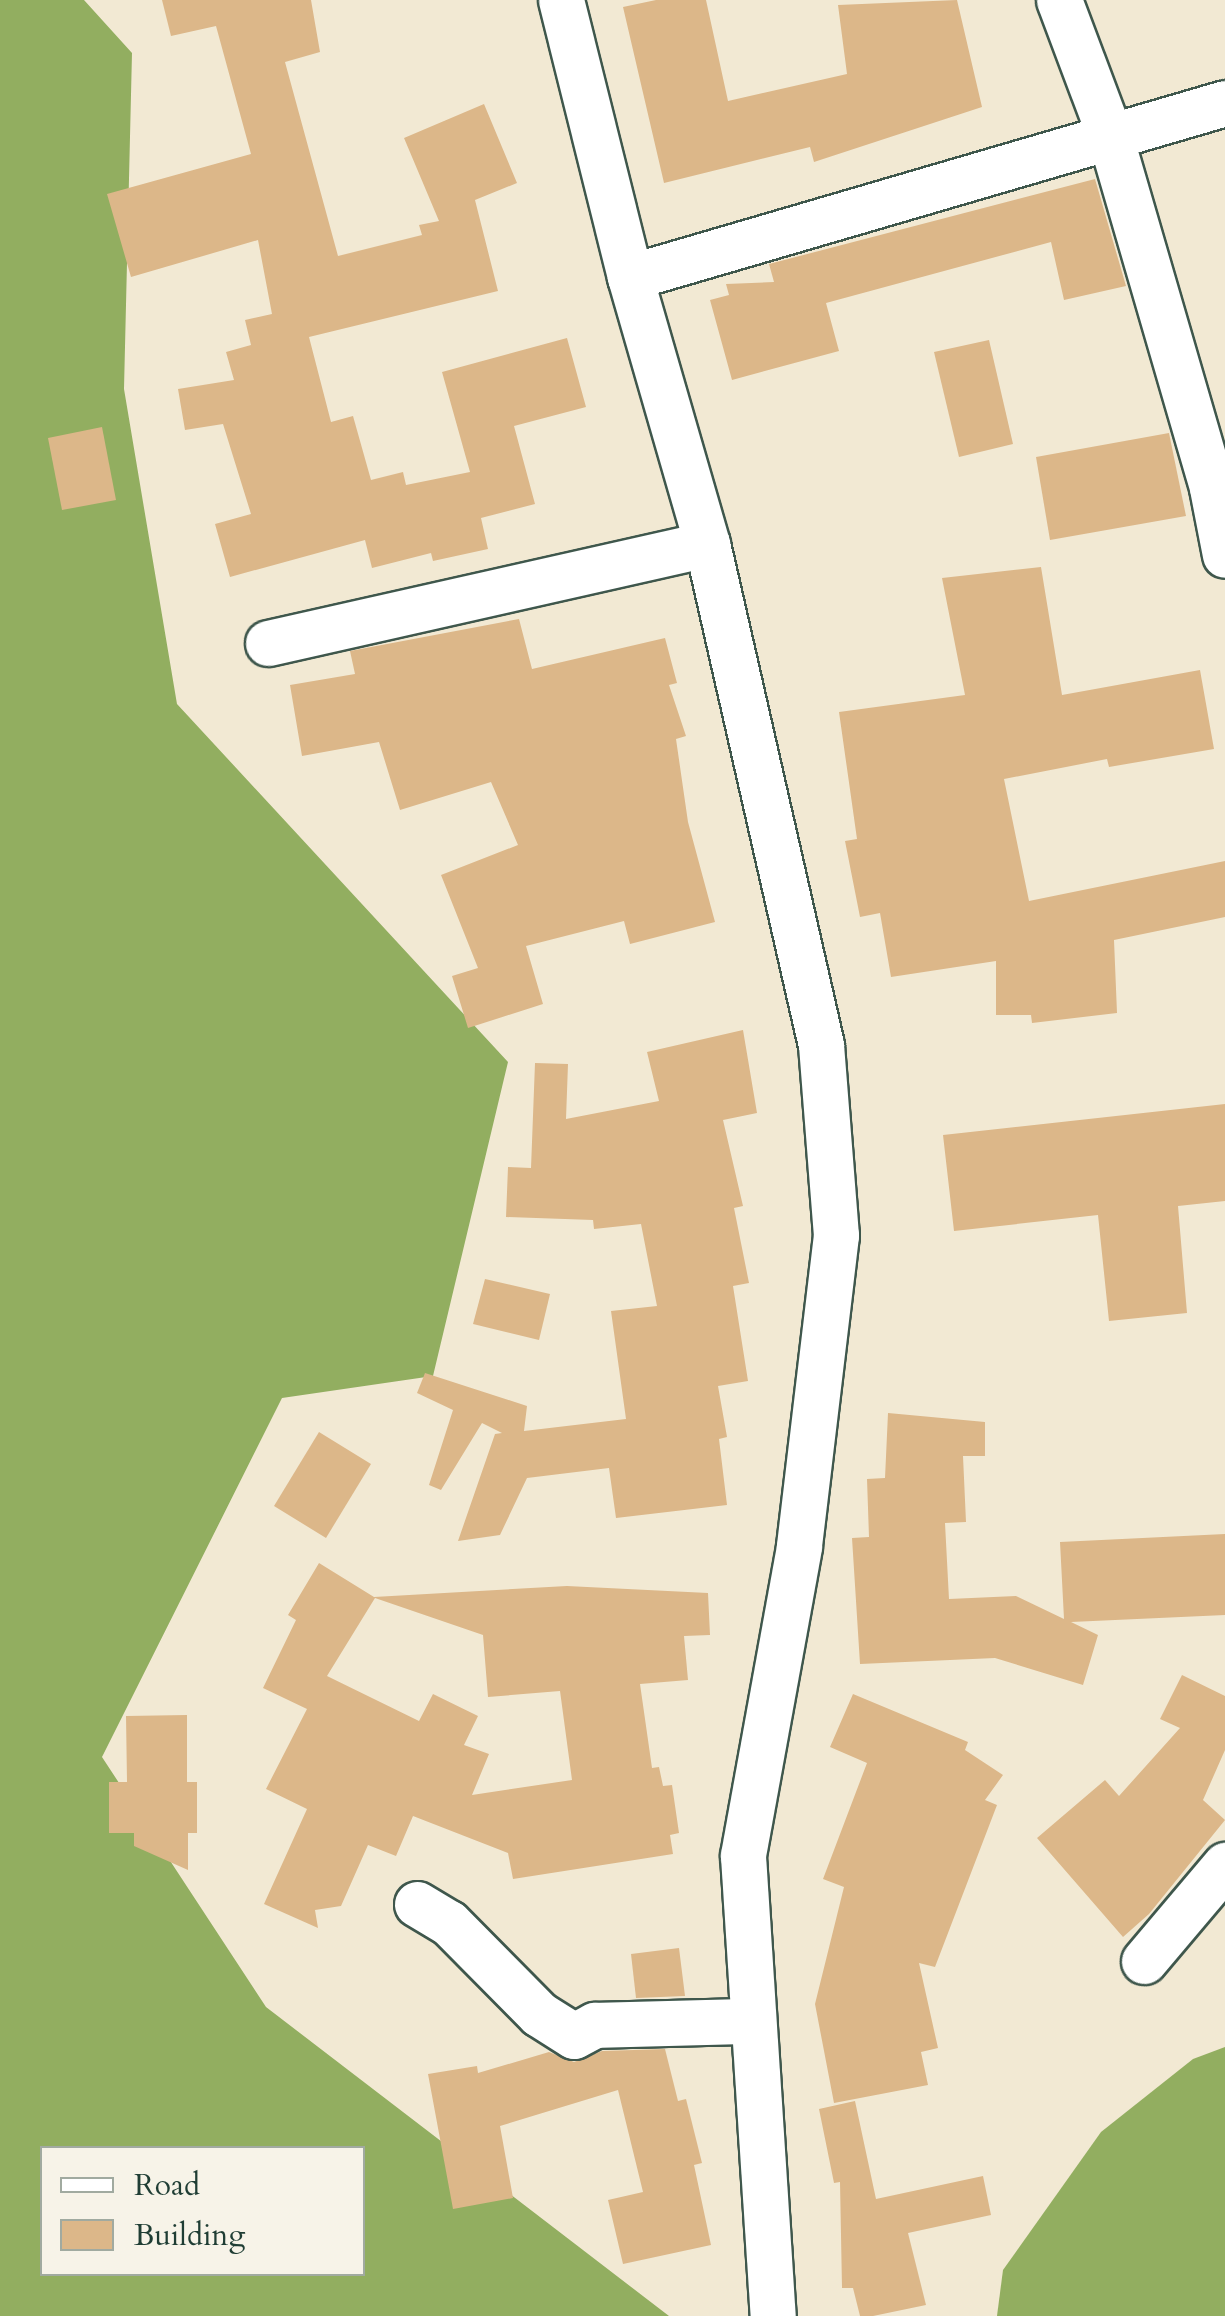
<!DOCTYPE html>
<style>
body{margin:0}
#map{position:relative;width:1225px;height:2316px;overflow:hidden;background:#f2e9d3;font-family:Cardo,serif}
div>[style]{position:absolute}
[style*='--x']{left:calc(var(--x)*1px);top:calc(var(--y)*1px);width:calc(var(--w)*1px);rotate:calc(var(--a)*1deg)}
.forest>*{inset:0;background:#92ae60}
.building>*{inset:0;background:#dcb789}
.roads{filter:drop-shadow(2px 0 #3f574c) drop-shadow(-2px 0 #3f574c) drop-shadow(0 2px #3f574c) drop-shadow(0 -2px #3f574c)}
.street>*{height:45px;margin:-22.5px;padding:0 22.5px;transform-origin:22.5px;border-radius:22.5px;background:#fff}
span{translate:-50% -50%;white-space:nowrap;text-align:center;line-height:1.15;-webkit-text-stroke:8px #f7f3e8;paint-order:stroke}
.legend{position:absolute;left:40px;top:2146px;width:325px;height:130px;box-sizing:border-box;background:#f7f3e8;border:2px solid #a1aaa0;margin:0;padding:12px 18px;list-style:none;font-size:30px;color:#1f3d34}
.legend li{display:flex;align-items:center;gap:20px;height:50px}
.legend b{width:50px;border:2px solid #a1aaa0}
</style>
<div id="map">
<div class="forest">
<i style="clip-path:polygon(evenodd,0 0,84px 0,132px 53px,124px 389px,177px 704px,508px 1062px,433px 1376px,282px 1398px,102px 1757px,266px 2007px,669px 2316px,0 2316px,0 0,42px 2148px,362px 2148px,362px 2274px,42px 2274px,42px 2148px)"></i>
<i style="clip-path:polygon(1225px 2047px,1225px 2316px,997px 2316px,1003px 2270px,1101px 2132px,1193px 2059px)"></i>
</div>
<div class="building">
<i style="clip-path:polygon(162px 0,311px 0,320px 52px,285px 62px,338px 256px,422px 235px,419px 225px,439px 221px,404px 138px,484px 104px,517px 183px,475px 200px,498px 291px,309px 337px,331px 422px,353px 416px,371px 480px,403px 472px,406px 485px,470px 472px,442px 372px,567px 338px,586px 407px,514px 426px,535px 504px,481px 518px,488px 549px,433px 561px,431px 553px,372px 568px,365px 540px,230px 577px,215px 524px,251px 514px,223px 424px,185px 430px,178px 389px,234px 380px,226px 352px,251px 345px,245px 320px,272px 314px,258px 240px,131px 277px,107px 194px,251px 154px,216px 26px,171px 36px)"></i>
<i style="clip-path:polygon(656px 0,706px 0,728px 101px,847px 74px,838px 5px,957px 0,982px 107px,814px 162px,810px 147px,664px 183px,623px 7px)"></i>
<i style="clip-path:polygon(1095px 179px,1126px 286px,1064px 300px,1051px 242px,826px 303px,839px 351px,732px 380px,710px 300px,729px 295px,726px 284px,774px 282px,769px 264px)"></i>
<i style="clip-path:polygon(989px 340px,1013px 444px,959px 457px,934px 352px)"></i>
<i style="clip-path:polygon(102px 427px,116px 500px,62px 510px,48px 438px)"></i>
<i style="clip-path:polygon(1169px 433px,1186px 516px,1050px 540px,1036px 457px)"></i>
<i style="clip-path:polygon(1041px 567px,1062px 695px,1200px 670px,1214px 749px,1109px 767px,1107px 759px,1004px 779px,1029px 901px,1225px 861px,1225px 917px,1114px 940px,1117px 1013px,1032px 1023px,1031px 1015px,996px 1015px,996px 961px,891px 977px,880px 913px,860px 917px,845px 841px,857px 839px,839px 712px,965px 695px,942px 578px)"></i>
<i style="clip-path:polygon(519px 619px,532px 669px,665px 638px,677px 683px,669px 685px,686px 736px,676px 739px,688px 822px,715px 922px,630px 944px,624px 921px,526px 946px,543px 1004px,468px 1028px,452px 976px,478px 968px,441px 875px,518px 845px,491px 782px,400px 810px,379px 742px,302px 756px,290px 685px,355px 674px,350px 651px)"></i>
<i style="clip-path:polygon(743px 1030px,757px 1113px,723px 1120px,743px 1206px,734px 1208px,749px 1283px,733px 1286px,748px 1381px,718px 1386px,727px 1437px,719px 1439px,727px 1505px,616px 1518px,609px 1468px,527px 1478px,500px 1535px,458px 1541px,495px 1434px,502px 1433px,482px 1423px,441px 1490px,429px 1485px,453px 1410px,417px 1393px,425px 1373px,527px 1406px,524px 1431px,626px 1419px,611px 1311px,657px 1306px,641px 1224px,594px 1229px,593px 1220px,506px 1217px,508px 1167px,531px 1168px,535px 1063px,568px 1064px,566px 1119px,659px 1101px,647px 1052px)"></i>
<i style="clip-path:polygon(1225px 1104px,1225px 1201px,1178px 1206px,1187px 1313px,1109px 1321px,1098px 1215px,954px 1231px,943px 1135px)"></i>
<i style="clip-path:polygon(485px 1279px,550px 1294px,539px 1340px,473px 1324px)"></i>
<i style="clip-path:polygon(888px 1413px,985px 1422px,985px 1456px,963px 1456px,966px 1522px,945px 1523px,949px 1599px,1016px 1596px,1064px 1619px,1060px 1542px,1225px 1534px,1225px 1615px,1071px 1622px,1098px 1635px,1083px 1685px,995px 1658px,860px 1664px,852px 1538px,869px 1537px,867px 1479px,885px 1478px)"></i>
<i style="clip-path:polygon(319px 1432px,371px 1464px,326px 1538px,274px 1506px)"></i>
<i style="clip-path:polygon(evenodd,319px 1563px,374px 1597px,567px 1586px,708px 1593px,710px 1635px,684px 1636px,688px 1680px,640px 1684px,652px 1768px,659px 1767px,663px 1786px,672px 1785px,679px 1833px,670px 1835px,673px 1854px,513px 1879px,508px 1853px,413px 1816px,396px 1856px,368px 1845px,341px 1906px,315px 1910px,318px 1928px,264px 1904px,307px 1809px,266px 1789px,307px 1709px,263px 1688px,296px 1620px,288px 1615px,319px 1563px,375px 1598px,483px 1635px,488px 1697px,560px 1691px,572px 1780px,472px 1795px,489px 1754px,464px 1745px,478px 1716px,433px 1694px,419px 1721px,327px 1676px,375px 1598px)"></i>
<i style="clip-path:polygon(1182px 1675px,1225px 1696px,1225px 1750px,1203px 1800px,1225px 1820px,1149px 1914px,1123px 1937px,1037px 1838px,1105px 1780px,1119px 1796px,1180px 1728px,1160px 1719px)"></i>
<i style="clip-path:polygon(853px 1694px,968px 1742px,965px 1750px,1003px 1775px,985px 1800px,997px 1805px,935px 1967px,919px 1963px,938px 2048px,921px 2052px,928px 2085px,834px 2103px,815px 2004px,844px 1887px,823px 1879px,867px 1763px,830px 1747px)"></i>
<i style="clip-path:polygon(187px 1715px,187px 1782px,197px 1782px,197px 1833px,188px 1833px,188px 1870px,134px 1846px,134px 1833px,109px 1833px,109px 1782px,127px 1782px,126px 1716px)"></i>
<i style="clip-path:polygon(679px 1948px,685px 1996px,636px 1998px,631px 1954px)"></i>
<i style="clip-path:polygon(665px 2049px,678px 2101px,686px 2099px,702px 2163px,694px 2165px,711px 2245px,623px 2264px,608px 2200px,643px 2192px,618px 2090px,500px 2126px,513px 2198px,453px 2209px,428px 2074px,477px 2066px,478px 2073px,549px 2052px,574px 2062px,602px 2051px)"></i>
<i style="clip-path:polygon(855px 2101px,876px 2199px,983px 2176px,991px 2215px,908px 2233px,926px 2305px,873px 2316px,860px 2316px,853px 2288px,842px 2288px,840px 2182px,834px 2183px,819px 2109px)"></i>
</div>
<div class="roads">
<div class="street">
<i style="--x:561;--y:0;--w:285;--a:76"></i>
<i style="--x:630;--y:277;--w:278;--a:73.9"></i>
<i style="--x:707;--y:544;--w:514;--a:77.18"></i>
<i style="--x:821;--y:1045;--w:191;--a:85.5"></i>
<i style="--x:836;--y:1235;--w:314;--a:96.8"></i>
<i style="--x:799;--y:1547;--w:314;--a:100.3"></i>
<i style="--x:743;--y:1856;--w:461;--a:86.3"></i>
<i style="--x:1059;--y:0;--w:145;--a:69.4"></i>
<i style="--x:1110;--y:136;--w:366;--a:73.8"></i>
<i style="--x:1212;--y:488;--w:68;--a:79"></i>
<i style="--x:630;--y:277;--w:620;--a:-16.3"></i>
<i style="--x:268;--y:643;--w:450;--a:-12.7"></i>
<i style="--x:417;--y:1904;--w:37;--a:31"></i>
<i style="--x:449;--y:1923;--w:128;--a:45.3"></i>
<i style="--x:539;--y:2014;--w:41;--a:32.2"></i>
<i style="--x:574;--y:2036;--w:24;--a:-28"></i>
<i style="--x:595;--y:2025;--w:155;--a:-1.5"></i>
<i style="--x:1144;--y:1961;--w:126;--a:-49.8"></i>
</div>
</div>
<ul class="legend">
<li><b style="height:12px;background:#fff"></b>Road</li>
<li><b style="height:28px;background:#dcb789"></b>Building</li>
</ul>
</div>
